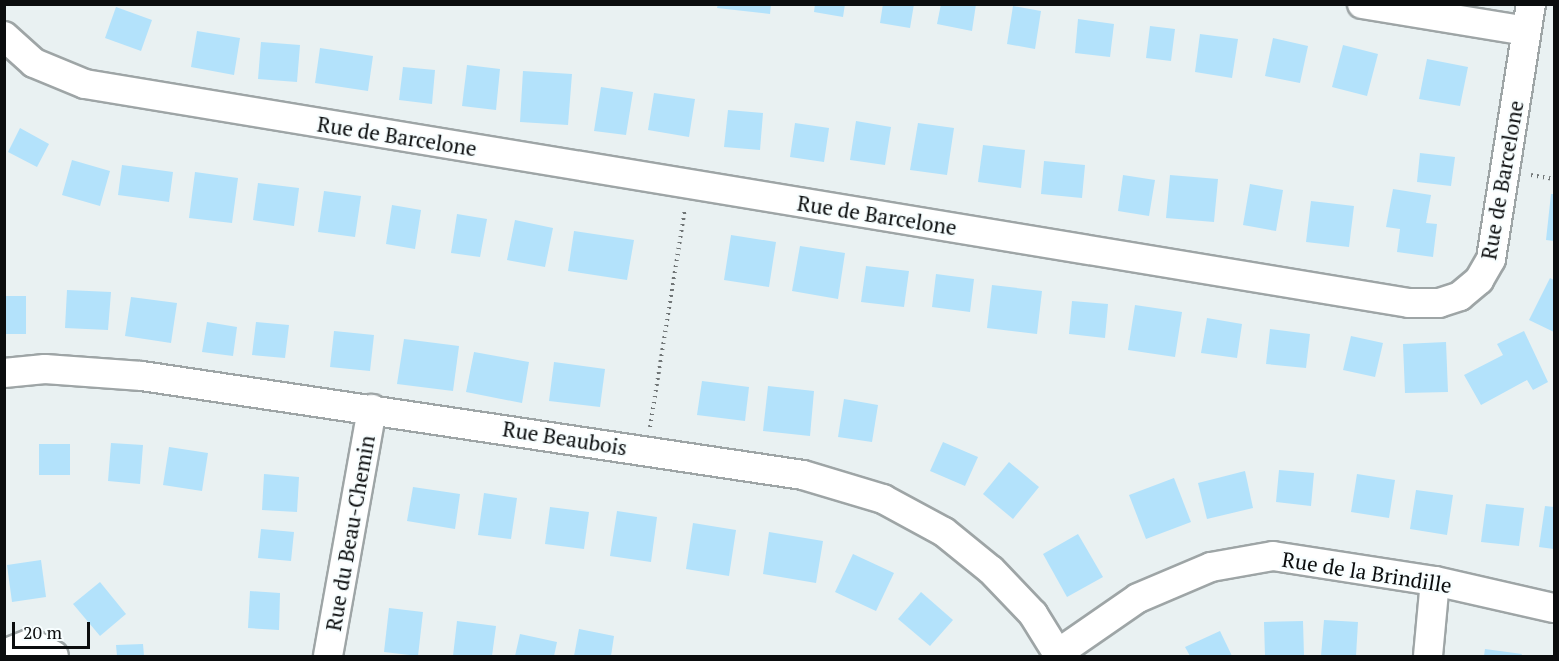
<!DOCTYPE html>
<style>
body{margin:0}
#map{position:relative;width:1559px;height:661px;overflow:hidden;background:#e9f1f2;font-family:"PT Serif",serif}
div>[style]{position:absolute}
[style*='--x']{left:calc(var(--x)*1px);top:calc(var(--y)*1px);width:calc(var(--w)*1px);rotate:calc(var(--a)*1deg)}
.building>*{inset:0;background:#b3e2fb}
.path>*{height:4px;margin-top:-2px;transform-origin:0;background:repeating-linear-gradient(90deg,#707576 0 1.5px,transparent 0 6px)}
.roads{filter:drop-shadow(2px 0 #9ea5a6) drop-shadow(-2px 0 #9ea5a6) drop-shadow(0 2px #9ea5a6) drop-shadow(0 -2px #9ea5a6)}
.minor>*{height:28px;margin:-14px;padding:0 14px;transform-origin:14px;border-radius:14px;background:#fff}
span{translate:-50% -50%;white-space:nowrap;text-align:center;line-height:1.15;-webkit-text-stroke:4.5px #f8feff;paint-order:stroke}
.street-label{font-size:21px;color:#0b0d0e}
.frame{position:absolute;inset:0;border:6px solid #0b0d0e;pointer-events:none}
.scale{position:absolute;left:12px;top:622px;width:78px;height:27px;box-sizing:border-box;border:3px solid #0b0d0e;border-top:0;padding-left:8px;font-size:18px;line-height:21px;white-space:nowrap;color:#0b0d0e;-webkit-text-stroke:4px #f8feff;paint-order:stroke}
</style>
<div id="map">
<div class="building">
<i style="clip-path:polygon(718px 4px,771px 4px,770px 14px,717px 8px)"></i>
<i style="clip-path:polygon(815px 4px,845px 4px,843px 17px,814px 12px)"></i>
<i style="clip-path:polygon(883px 4px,914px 4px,910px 28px,880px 23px)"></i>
<i style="clip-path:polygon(941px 4px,976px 4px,972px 31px,937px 24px)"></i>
<i style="clip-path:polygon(1013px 6px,1041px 11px,1035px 49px,1007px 44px)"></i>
<i style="clip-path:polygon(116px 7px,152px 20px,141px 51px,105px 38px)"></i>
<i style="clip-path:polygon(1078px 19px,1114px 24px,1110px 57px,1075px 53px)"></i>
<i style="clip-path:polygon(1150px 26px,1175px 29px,1171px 61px,1146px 58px)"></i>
<i style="clip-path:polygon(197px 31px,240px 38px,234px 75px,191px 67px)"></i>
<i style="clip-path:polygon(1200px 34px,1238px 39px,1232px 78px,1195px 72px)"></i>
<i style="clip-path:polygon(1273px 38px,1308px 46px,1300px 83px,1265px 76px)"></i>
<i style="clip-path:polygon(261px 42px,300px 45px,297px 82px,258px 79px)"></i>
<i style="clip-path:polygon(1343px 45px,1378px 54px,1367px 96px,1332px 87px)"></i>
<i style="clip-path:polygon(320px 48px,373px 56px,368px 91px,315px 83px)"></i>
<i style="clip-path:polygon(1427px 59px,1468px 67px,1460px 106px,1419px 99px)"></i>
<i style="clip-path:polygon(467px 65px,500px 69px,496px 110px,462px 106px)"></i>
<i style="clip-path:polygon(403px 67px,435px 70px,432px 104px,399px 100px)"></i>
<i style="clip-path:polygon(523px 71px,572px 74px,568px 125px,520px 122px)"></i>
<i style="clip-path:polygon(601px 87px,633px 92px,626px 135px,594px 131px)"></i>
<i style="clip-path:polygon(654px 93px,695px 99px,689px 137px,648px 130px)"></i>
<i style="clip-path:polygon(728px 110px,763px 113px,760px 150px,724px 147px)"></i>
<i style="clip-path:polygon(856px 121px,891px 127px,885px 165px,850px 160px)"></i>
<i style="clip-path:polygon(795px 123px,829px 128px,824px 162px,790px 157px)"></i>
<i style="clip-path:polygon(918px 123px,954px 128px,947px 175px,910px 170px)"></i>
<i style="clip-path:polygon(20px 128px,49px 144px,37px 167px,8px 152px)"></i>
<i style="clip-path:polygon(983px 145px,1025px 150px,1021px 188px,978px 182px)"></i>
<i style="clip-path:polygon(1420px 153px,1455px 157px,1451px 186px,1417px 182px)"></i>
<i style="clip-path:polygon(72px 160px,110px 171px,100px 206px,62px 195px)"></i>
<i style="clip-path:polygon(1044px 161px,1085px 165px,1082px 198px,1041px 194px)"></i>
<i style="clip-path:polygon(122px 165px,173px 172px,169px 202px,118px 195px)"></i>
<i style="clip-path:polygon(195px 172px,238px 178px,232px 223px,189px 218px)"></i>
<i style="clip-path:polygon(1123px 175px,1155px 180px,1149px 216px,1118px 211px)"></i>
<i style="clip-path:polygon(1170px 175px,1218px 179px,1214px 222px,1166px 218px)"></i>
<i style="clip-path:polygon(258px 183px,299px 188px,294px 226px,253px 220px)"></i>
<i style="clip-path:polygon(1250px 184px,1283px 190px,1276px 231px,1243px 225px)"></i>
<i style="clip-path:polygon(1393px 189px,1431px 195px,1426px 223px,1437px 224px,1433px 257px,1397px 252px,1400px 229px,1386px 227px)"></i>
<i style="clip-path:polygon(324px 191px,361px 196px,355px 237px,318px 232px)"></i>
<i style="clip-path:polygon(1551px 194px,1554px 194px,1554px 241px,1546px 240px)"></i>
<i style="clip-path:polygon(1311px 201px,1354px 206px,1349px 247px,1306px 242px)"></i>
<i style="clip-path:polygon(392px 205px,421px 210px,415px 249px,386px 244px)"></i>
<i style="clip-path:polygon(457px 214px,487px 219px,480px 257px,451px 253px)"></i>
<i style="clip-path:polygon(515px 220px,553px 228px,545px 267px,507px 260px)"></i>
<i style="clip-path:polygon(574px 231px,634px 240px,627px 280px,568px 271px)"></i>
<i style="clip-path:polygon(731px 235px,776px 242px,769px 287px,724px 280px)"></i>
<i style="clip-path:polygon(800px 246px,845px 253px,838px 299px,792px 291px)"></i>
<i style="clip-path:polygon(866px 266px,909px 271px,904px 307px,861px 302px)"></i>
<i style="clip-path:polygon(936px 274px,974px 279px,970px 312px,932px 307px)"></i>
<i style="clip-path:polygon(1550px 278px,1554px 280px,1554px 332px,1529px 320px)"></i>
<i style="clip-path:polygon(992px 285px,1042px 291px,1037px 334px,987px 328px)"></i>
<i style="clip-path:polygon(67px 290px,111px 292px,108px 330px,65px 328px)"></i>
<i style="clip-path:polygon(4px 296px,26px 296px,26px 334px,4px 334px)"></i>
<i style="clip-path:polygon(131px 297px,177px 303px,171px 343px,125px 336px)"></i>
<i style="clip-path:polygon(1072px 301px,1108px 304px,1105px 338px,1069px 334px)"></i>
<i style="clip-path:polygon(1135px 305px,1182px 312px,1175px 357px,1128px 350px)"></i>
<i style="clip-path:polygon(1207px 318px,1242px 324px,1237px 358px,1201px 353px)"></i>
<i style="clip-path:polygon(207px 322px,237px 327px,233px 356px,202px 352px)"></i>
<i style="clip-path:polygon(256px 322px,289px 325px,285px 358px,252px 355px)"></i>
<i style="clip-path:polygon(1270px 329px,1310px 334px,1306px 368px,1266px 364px)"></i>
<i style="clip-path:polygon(334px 331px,374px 335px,370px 371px,330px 367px)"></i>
<i style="clip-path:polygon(1524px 331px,1548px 382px,1533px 390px,1527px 380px,1481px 405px,1464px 375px,1503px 355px,1497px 344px)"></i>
<i style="clip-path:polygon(1351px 336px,1383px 343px,1375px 377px,1343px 370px)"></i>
<i style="clip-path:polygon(404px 339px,459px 346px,453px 391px,397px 384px)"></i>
<i style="clip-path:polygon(1446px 342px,1448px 392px,1405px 393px,1403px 344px)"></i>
<i style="clip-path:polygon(474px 352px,529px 362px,522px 403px,466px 392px)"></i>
<i style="clip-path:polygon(554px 362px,605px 369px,600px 407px,549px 401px)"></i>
<i style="clip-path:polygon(702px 381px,749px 387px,745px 421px,697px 415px)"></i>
<i style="clip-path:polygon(768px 386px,814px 391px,810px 436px,763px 431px)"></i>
<i style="clip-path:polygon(844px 399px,878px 405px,872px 442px,838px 437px)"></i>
<i style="clip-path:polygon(943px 442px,978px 457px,965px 486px,930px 471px)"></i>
<i style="clip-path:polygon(111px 443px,143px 445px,140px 484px,108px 481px)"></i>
<i style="clip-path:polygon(39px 444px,70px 444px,70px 475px,39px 475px)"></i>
<i style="clip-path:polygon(169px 447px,208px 453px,202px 491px,163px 485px)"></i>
<i style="clip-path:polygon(1009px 462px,1039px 487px,1013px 519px,983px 494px)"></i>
<i style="clip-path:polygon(1279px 470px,1314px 473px,1311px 506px,1276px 502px)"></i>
<i style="clip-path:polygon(1245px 471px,1253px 508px,1207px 519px,1198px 483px)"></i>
<i style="clip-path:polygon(264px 474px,299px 477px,297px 512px,262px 510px)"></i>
<i style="clip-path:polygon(1357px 474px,1395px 480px,1389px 518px,1351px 512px)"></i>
<i style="clip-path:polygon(1174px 478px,1191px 522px,1146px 539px,1129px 495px)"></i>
<i style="clip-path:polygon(413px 487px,460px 494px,455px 529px,407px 521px)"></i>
<i style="clip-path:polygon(1416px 490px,1453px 495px,1447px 535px,1410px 529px)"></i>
<i style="clip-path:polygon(484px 493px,517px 498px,511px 539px,478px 535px)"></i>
<i style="clip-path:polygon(1486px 504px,1524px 508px,1519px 546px,1481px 542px)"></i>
<i style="clip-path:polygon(1545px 506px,1554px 507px,1554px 549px,1539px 547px)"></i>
<i style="clip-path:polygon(550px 507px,589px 512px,584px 549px,545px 544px)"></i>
<i style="clip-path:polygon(617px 511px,657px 517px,651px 562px,610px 556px)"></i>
<i style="clip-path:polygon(693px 523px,736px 530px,729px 576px,686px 569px)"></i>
<i style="clip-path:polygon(261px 529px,294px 532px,291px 561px,258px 558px)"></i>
<i style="clip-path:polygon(769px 532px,823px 541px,816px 583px,763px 574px)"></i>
<i style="clip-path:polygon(1078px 534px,1103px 577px,1067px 597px,1043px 554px)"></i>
<i style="clip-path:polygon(853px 554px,894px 573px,876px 611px,835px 592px)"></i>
<i style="clip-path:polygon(41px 560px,46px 597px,12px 602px,7px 565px)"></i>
<i style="clip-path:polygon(100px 582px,126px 614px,100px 636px,73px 604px)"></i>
<i style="clip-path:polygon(250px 591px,280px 593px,279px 630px,248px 628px)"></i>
<i style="clip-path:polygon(921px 592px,953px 620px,930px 646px,898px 619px)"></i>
<i style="clip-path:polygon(389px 608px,423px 612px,418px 656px,384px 652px)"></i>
<i style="clip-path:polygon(1324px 620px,1358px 622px,1356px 656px,1321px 656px)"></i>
<i style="clip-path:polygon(457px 621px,496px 626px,492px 656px,453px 656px)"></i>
<i style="clip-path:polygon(1303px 621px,1304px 656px,1265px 656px,1264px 622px)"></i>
<i style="clip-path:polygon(579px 629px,614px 636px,611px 656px,574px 656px)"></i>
<i style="clip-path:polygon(1220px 631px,1232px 656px,1190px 656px,1185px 647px)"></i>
<i style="clip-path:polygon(520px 634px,557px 642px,554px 656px,515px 656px)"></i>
<i style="clip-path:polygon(143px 644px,144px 656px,117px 656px,116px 645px)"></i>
<i style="clip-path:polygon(1485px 649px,1522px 654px,1521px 656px,1484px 656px)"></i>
</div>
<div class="path">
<i style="--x:1531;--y:175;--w:23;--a:10"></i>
<i style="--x:650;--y:427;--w:221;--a:-80.9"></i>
</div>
<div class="roads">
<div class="minor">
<i style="--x:1362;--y:4;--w:166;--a:9.3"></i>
<i style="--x:4;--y:36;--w:40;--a:42"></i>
<i style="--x:34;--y:63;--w:55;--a:22.4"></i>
<i style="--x:85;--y:84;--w:1342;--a:9.39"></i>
<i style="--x:1409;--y:303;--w:30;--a:0"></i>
<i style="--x:1439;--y:303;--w:22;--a:-18"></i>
<i style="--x:1460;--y:296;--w:25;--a:-40"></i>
<i style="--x:1479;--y:280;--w:24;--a:-60"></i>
<i style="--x:1491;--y:259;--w:258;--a:-81.1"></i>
<i style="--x:4;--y:373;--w:41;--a:-5.6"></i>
<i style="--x:45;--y:369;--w:97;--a:4.1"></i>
<i style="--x:142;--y:376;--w:668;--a:8.52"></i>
<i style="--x:803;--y:475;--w:84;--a:16.7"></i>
<i style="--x:883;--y:499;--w:69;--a:28.4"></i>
<i style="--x:944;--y:532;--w:60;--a:39"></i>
<i style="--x:991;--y:570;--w:61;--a:46.3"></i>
<i style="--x:1033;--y:614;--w:49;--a:58.2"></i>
<i style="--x:4;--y:654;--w:29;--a:-22"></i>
<i style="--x:31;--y:643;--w:26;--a:29"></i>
<i style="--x:1057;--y:654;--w:98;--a:-34.7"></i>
<i style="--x:1138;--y:598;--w:79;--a:-23"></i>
<i style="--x:1211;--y:567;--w:63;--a:-10.1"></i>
<i style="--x:1273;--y:556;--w:164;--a:8.8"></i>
<i style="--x:1435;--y:581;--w:122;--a:12.8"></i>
<i style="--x:328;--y:656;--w:251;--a:-79.9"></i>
<i style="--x:1428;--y:656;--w:75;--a:-84.7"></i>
</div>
</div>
<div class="street-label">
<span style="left:397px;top:136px;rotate:9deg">Rue de Barcelone</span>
<span style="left:1502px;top:180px;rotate:-80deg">Rue de Barcelone</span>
<span style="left:877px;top:215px;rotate:9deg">Rue de Barcelone</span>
<span style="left:565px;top:438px;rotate:9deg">Rue Beaubois</span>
<span style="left:350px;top:533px;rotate:-80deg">Rue du Beau-Chemin</span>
<span style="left:1367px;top:572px;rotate:9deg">Rue de la Brindille</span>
</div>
<div class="frame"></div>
<div class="scale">20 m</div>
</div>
